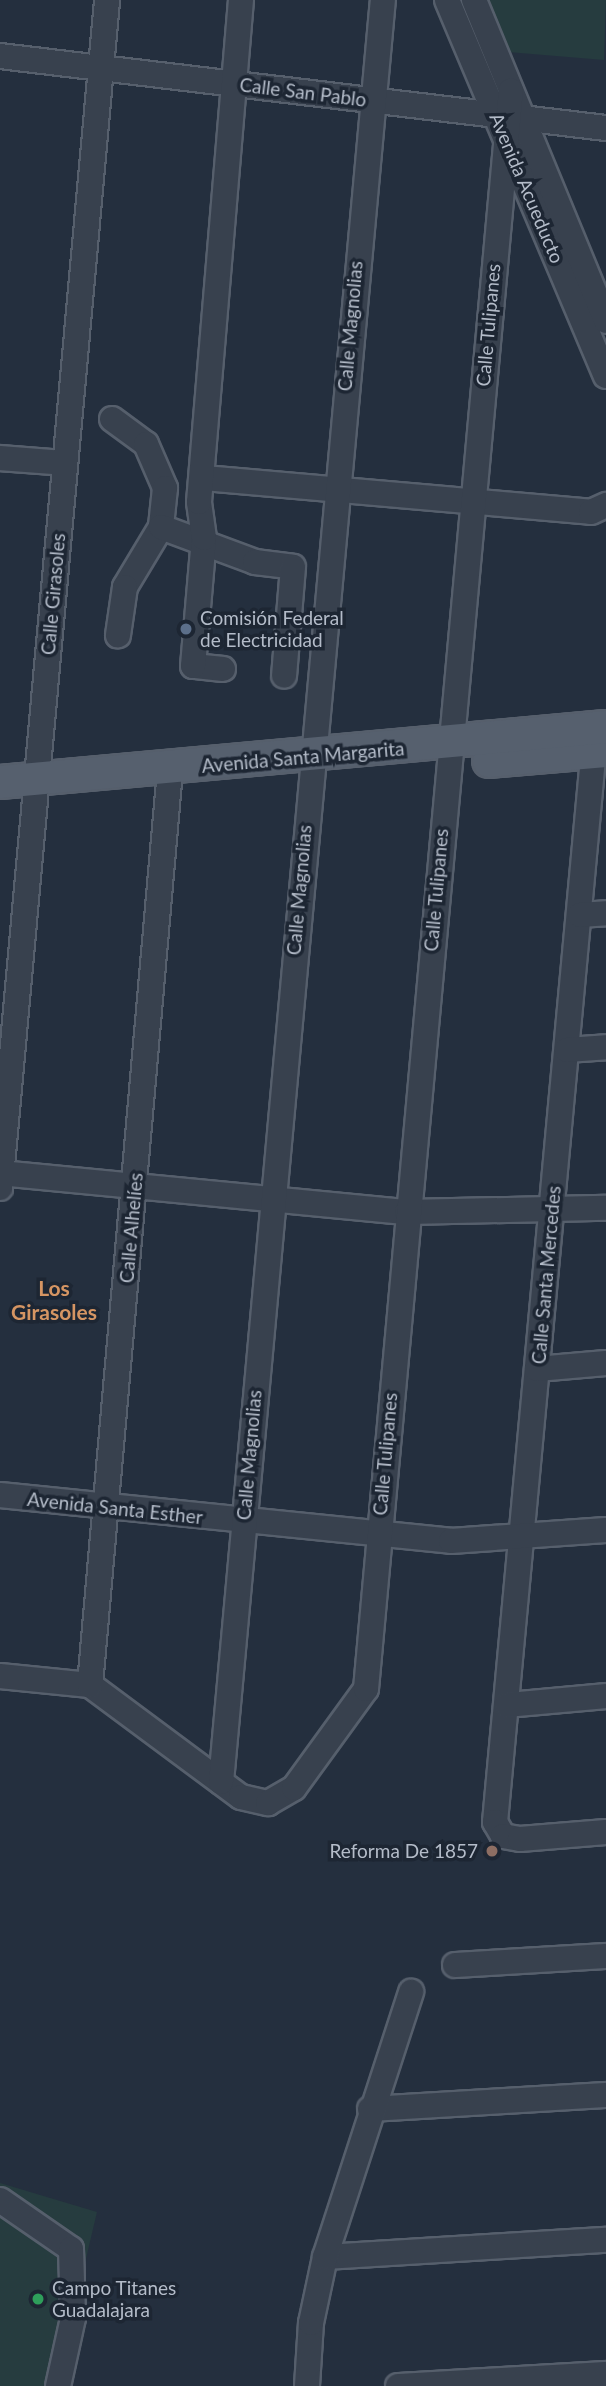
<!DOCTYPE html>
<meta charset="utf-8">
<style>
body{margin:0}
#map{position:relative;width:606px;height:2386px;overflow:hidden;background:#242f3e;font-family:Lato,sans-serif}
div>[style]{position:absolute}
[style*='--x']{left:calc(var(--x)*1px);top:calc(var(--y)*1px);width:calc(var(--w)*1px);rotate:calc(var(--a)*1deg)}
.green>*{inset:0;background:#263c3f}
.roads{filter:drop-shadow(2px 0 #565f6c) drop-shadow(-2px 0 #565f6c) drop-shadow(0 2px #565f6c) drop-shadow(0 -2px #565f6c)}
.minor>*{height:24px;margin:-12px;padding:0 12px;transform-origin:12px;border-radius:12px;background:#38414e}
.major>*{height:32px;margin:-16px;padding:0 16px;transform-origin:16px;border-radius:16px;background:#56606e}
.dots>*{width:19px;height:19px;translate:-50% -50%;box-sizing:border-box;border:4px solid #1d2633;border-radius:50%}
span{translate:-50% -50%;white-space:nowrap;text-align:center;line-height:1.15;-webkit-text-stroke:7px #1d2633;paint-order:stroke}
.street-label{font-size:19px;color:#b4bcc9}
.poi-label{font-size:19px;color:#b4bcc9}
.left{translate:0 -50%;text-align:left}
.right{translate:-100% -50%;text-align:right}
.neighbourhood-label{font-size:21px;color:#d59563;font-weight:700}
</style>
<div id="map">
<div class="green">
<i style="clip-path:polygon(486px 0,606px 0,604px 60px,507px 52px)"></i>
<i style="clip-path:polygon(0 2183px,97px 2212px,56px 2386px,0 2386px)"></i>
</div>
<div class="roads">
<div class="minor">
<i style="--x:447;--y:0;--w:408;--a:67.1"></i>
<i style="--x:474;--y:0;--w:347;--a:67.6"></i>
<i style="--x:0;--y:56;--w:610;--a:6.78"></i>
<i style="--x:112;--y:419;--w:42;--a:36.3"></i>
<i style="--x:146;--y:444;--w:48;--a:66.6"></i>
<i style="--x:165;--y:488;--w:39;--a:96"></i>
<i style="--x:161;--y:527;--w:70;--a:121"></i>
<i style="--x:125;--y:587;--w:49;--a:98.3"></i>
<i style="--x:0;--y:458;--w:65;--a:4.4"></i>
<i style="--x:204;--y:478;--w:388;--a:5"></i>
<i style="--x:591;--y:512;--w:17;--a:-25"></i>
<i style="--x:161;--y:527;--w:100;--a:20.4"></i>
<i style="--x:255;--y:562;--w:38;--a:7"></i>
<i style="--x:293;--y:567;--w:109;--a:94.7"></i>
<i style="--x:223;--y:669;--w:30;--a:-174"></i>
<i style="--x:193;--y:666;--w:128;--a:-85.1"></i>
<i style="--x:204;--y:538;--w:36;--a:-98"></i>
<i style="--x:199;--y:502;--w:504;--a:-85.22"></i>
<i style="--x:595;--y:736;--w:1091;--a:95.26"></i>
<i style="--x:495;--y:1822;--w:16;--a:60"></i>
<i style="--x:503;--y:1836;--w:17;--a:10"></i>
<i style="--x:520;--y:1839;--w:86;--a:-4.7"></i>
<i style="--x:580;--y:915;--w:26;--a:-4"></i>
<i style="--x:567;--y:1050;--w:39;--a:-4"></i>
<i style="--x:0;--y:1173;--w:409;--a:5.5"></i>
<i style="--x:407;--y:1212;--w:199;--a:-1.2"></i>
<i style="--x:0;--y:1188;--w:1193;--a:-84.85"></i>
<i style="--x:537;--y:1369;--w:69;--a:-5"></i>
<i style="--x:0;--y:1495;--w:453;--a:5.8"></i>
<i style="--x:451;--y:1541;--w:155;--a:-4.1"></i>
<i style="--x:0;--y:1676;--w:90;--a:5.7"></i>
<i style="--x:90;--y:1685;--w:188;--a:36.6"></i>
<i style="--x:241;--y:1797;--w:28;--a:13"></i>
<i style="--x:268;--y:1803;--w:30;--a:-30"></i>
<i style="--x:294;--y:1788;--w:122;--a:-54"></i>
<i style="--x:366;--y:1689;--w:1605;--a:-84.82"></i>
<i style="--x:90;--y:1685;--w:918;--a:-85"></i>
<i style="--x:507;--y:1705;--w:99;--a:-5.2"></i>
<i style="--x:221;--y:1782;--w:1789;--a:-84.81"></i>
<i style="--x:455;--y:1965;--w:151;--a:-3.4"></i>
<i style="--x:370;--y:2109;--w:236;--a:-3.4"></i>
<i style="--x:0;--y:2200;--w:86;--a:34.6"></i>
<i style="--x:71;--y:2249;--w:69;--a:88.3"></i>
<i style="--x:73;--y:2318;--w:70;--a:102.4"></i>
<i style="--x:325;--y:2257;--w:282;--a:-3.5"></i>
<i style="--x:307;--y:2386;--w:63;--a:-86.4"></i>
<i style="--x:311;--y:2323;--w:67;--a:-78"></i>
<i style="--x:325;--y:2257;--w:279;--a:-72"></i>
<i style="--x:398;--y:2386;--w:208;--a:-3.3"></i>
</div>
<div class="major">
<i style="--x:489;--y:761;--w:117;--a:-4.9"></i>
<i style="--x:0;--y:782;--w:608;--a:-5.19"></i>
</div>
</div>
<div class="dots">
<i style="left:186px;top:629px;background:#5c6f8a"></i>
<i style="left:492px;top:1851px;background:#8d6e63"></i>
<i style="left:38px;top:2299px;background:#2e9e5b"></i>
</div>
<div class="street-label">
<span style="left:303px;top:92px;rotate:7deg">Calle San Pablo</span>
<span style="left:527px;top:188px;rotate:67deg">Avenida Acueducto</span>
<span style="left:488px;top:325px;rotate:-85deg">Calle Tulipanes</span>
<span style="left:350px;top:326px;rotate:-85deg">Calle Magnolias</span>
<span style="left:53px;top:594px;rotate:-85deg">Calle Girasoles</span>
<span style="left:303px;top:757px;rotate:-5deg">Avenida Santa Margarita</span>
<span style="left:299px;top:890px;rotate:-85deg">Calle Magnolias</span>
<span style="left:436px;top:890px;rotate:-85deg">Calle Tulipanes</span>
<span style="left:131px;top:1228px;rotate:-85deg">Calle Alhelíes</span>
<span style="left:546px;top:1275px;rotate:-85deg">Calle Santa Mercedes</span>
<span style="left:385px;top:1454px;rotate:-85deg">Calle Tulipanes</span>
<span style="left:249px;top:1455px;rotate:-85deg">Calle Magnolias</span>
<span style="left:115px;top:1508px;rotate:6deg">Avenida Santa Esther</span>
</div>
<div class="poi-label">
<span class="left" style="left:200px;top:629px">Comisión Federal<br>de Electricidad</span>
<span class="right" style="left:478px;top:1851px">Reforma De 1857</span>
<span class="left" style="left:52px;top:2299px">Campo Titanes<br>Guadalajara</span>
</div>
<div class="neighbourhood-label">
<span style="left:54px;top:1300px">Los<br>Girasoles</span>
</div>
</div>
